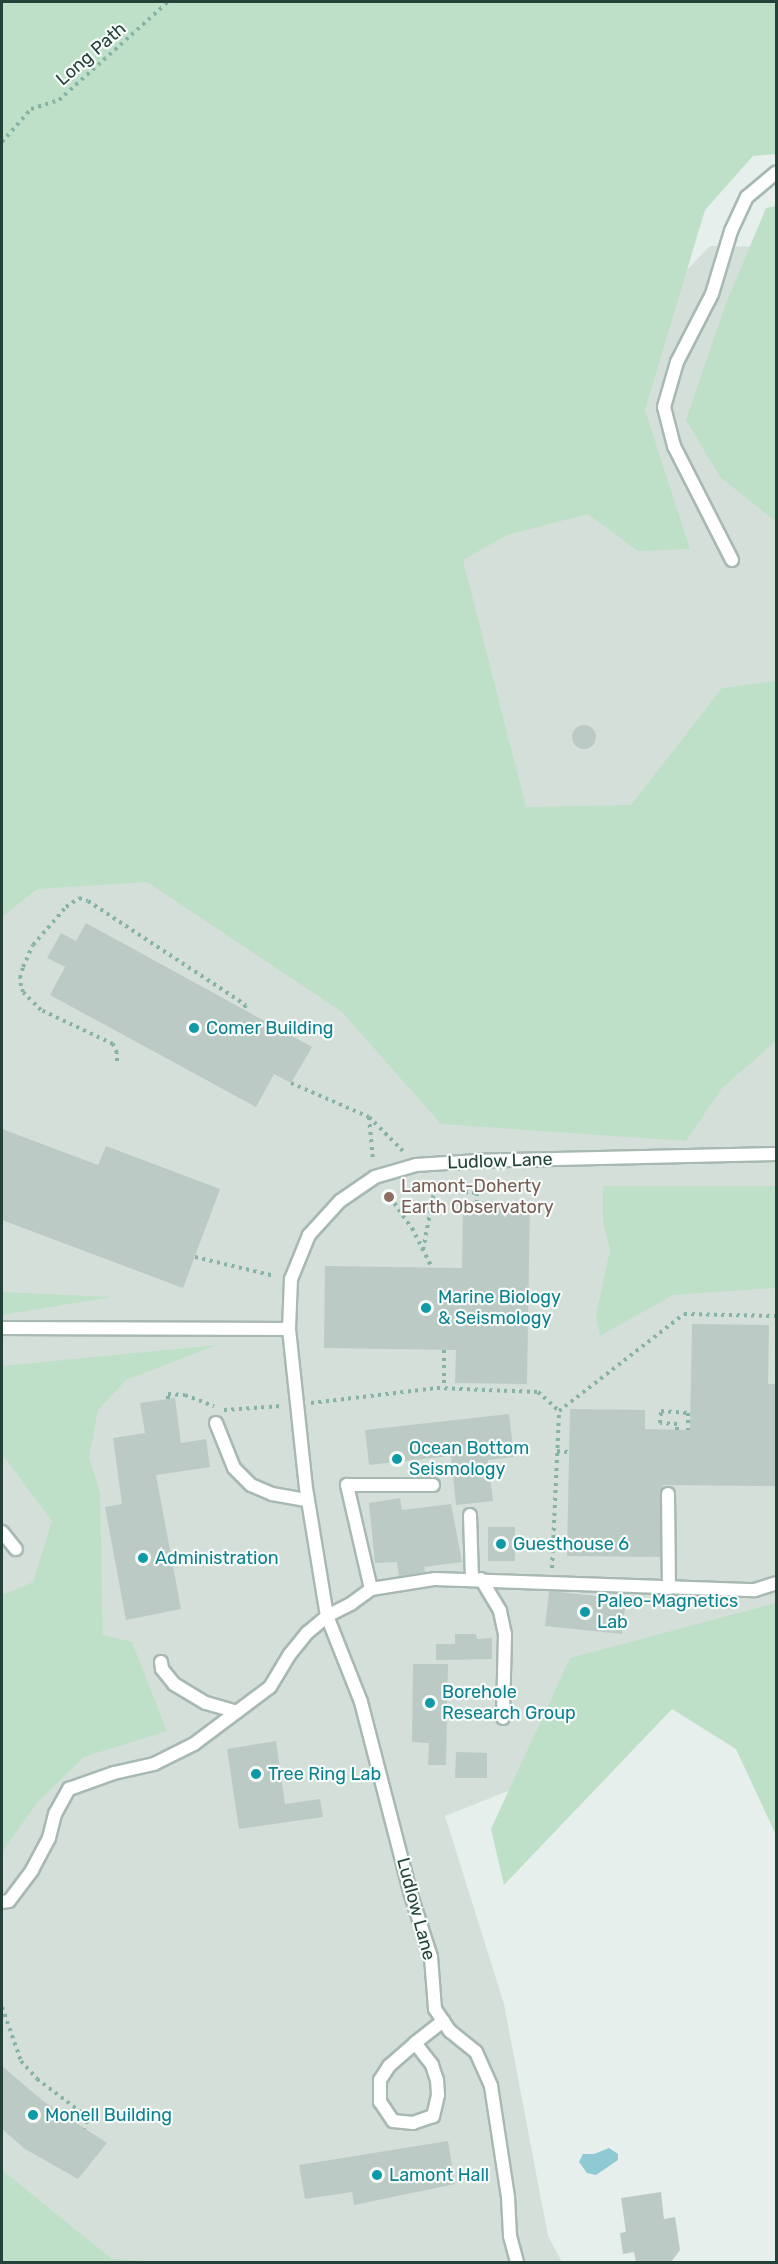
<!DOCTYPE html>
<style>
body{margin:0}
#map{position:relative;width:778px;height:2264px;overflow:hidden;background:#e6efeb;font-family:Rubik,sans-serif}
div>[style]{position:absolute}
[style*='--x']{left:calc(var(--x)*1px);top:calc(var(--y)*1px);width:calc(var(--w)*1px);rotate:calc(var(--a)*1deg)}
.built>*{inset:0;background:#d4dfda}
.green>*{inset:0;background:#bfe0c8}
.water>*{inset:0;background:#8ec9d4}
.building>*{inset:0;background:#bbcac4}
.round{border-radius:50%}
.path>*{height:4px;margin-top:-2px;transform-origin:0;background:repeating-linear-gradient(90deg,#86b3a5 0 3px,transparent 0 7.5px)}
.roads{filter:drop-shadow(2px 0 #a8b8b2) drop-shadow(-2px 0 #a8b8b2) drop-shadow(0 2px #a8b8b2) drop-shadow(0 -2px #a8b8b2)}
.lane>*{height:12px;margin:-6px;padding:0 6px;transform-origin:6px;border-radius:6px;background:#fff}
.dots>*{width:16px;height:16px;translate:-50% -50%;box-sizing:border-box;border:3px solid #f7fbf9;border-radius:50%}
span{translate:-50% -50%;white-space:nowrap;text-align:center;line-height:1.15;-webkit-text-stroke:4.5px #f7fbf9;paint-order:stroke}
.street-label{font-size:18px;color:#24423a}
.culture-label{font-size:18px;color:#0d838f}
.left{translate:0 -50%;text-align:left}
.education-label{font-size:18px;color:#785e54}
.frame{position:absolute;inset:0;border:3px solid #24423a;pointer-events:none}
</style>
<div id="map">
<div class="built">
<i style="clip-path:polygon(710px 246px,776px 247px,776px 1628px,533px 1781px,445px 1816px,504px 2004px,548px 2236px,562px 2262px,2px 2262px,2px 765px,567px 394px)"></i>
</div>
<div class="green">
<i style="clip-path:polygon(2px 2px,776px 2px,776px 154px,753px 156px,705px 210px,645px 410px,690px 549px,638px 551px,588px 514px,507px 535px,463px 560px,526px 807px,631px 805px,722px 688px,776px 681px,776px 1041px,722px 1088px,686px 1141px,441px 1124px,341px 1011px,147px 882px,37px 889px,2px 917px)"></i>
<i style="clip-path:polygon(776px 206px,776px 522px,720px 477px,686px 420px,725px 306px,766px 208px)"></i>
<i style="clip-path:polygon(603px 1186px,776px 1186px,776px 1288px,673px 1295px,600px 1336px,596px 1315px,610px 1250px,603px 1222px)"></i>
<i style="clip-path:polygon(2px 1292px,112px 1297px,2px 1315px)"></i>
<i style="clip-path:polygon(217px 1345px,126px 1380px,98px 1410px,89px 1457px,100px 1493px,103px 1635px,132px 1642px,167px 1731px,84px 1757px,37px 1803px,2px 1852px,2px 1595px,33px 1582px,52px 1521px,2px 1454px,2px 1366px)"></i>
<i style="clip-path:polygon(776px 1603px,776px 1835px,736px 1749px,672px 1709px,504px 1885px,491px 1829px,570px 1658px)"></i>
<i style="clip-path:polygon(2px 2170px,112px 2259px,166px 2262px,2px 2262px)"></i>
</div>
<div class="water">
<i style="clip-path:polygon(609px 2148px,618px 2154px,618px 2160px,596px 2175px,587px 2173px,579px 2162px,583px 2154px,594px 2154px)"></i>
</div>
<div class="building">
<i class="round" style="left:572px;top:725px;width:24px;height:24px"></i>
<i style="clip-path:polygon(86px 923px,312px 1047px,291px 1083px,274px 1074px,256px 1107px,50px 995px,65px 967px,47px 958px,61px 933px,76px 941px)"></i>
<i style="clip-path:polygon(2px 1129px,98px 1165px,106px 1146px,220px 1189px,183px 1288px,2px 1220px)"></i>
<i style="clip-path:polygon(463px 1201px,530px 1202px,527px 1384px,455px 1383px,456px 1350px,324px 1348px,325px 1266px,462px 1268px)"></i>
<i style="clip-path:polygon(692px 1324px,769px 1325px,768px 1384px,777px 1384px,777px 1486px,663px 1485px,660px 1494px,660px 1557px,567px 1556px,570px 1409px,645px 1410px,645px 1429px,690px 1430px)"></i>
<i style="clip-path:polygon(175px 1398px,181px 1443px,206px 1439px,210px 1467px,156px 1475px,181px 1609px,126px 1620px,105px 1507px,122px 1504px,113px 1438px,145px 1433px,140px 1403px)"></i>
<i style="clip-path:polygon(509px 1414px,514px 1457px,488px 1460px,493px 1501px,456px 1505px,451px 1456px,369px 1465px,365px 1430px)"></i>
<i style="clip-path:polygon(400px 1498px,402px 1510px,451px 1504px,462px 1562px,424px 1567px,425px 1572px,399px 1576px,397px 1562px,375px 1563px,369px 1503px)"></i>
<i style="clip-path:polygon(488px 1527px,515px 1527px,515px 1561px,488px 1561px)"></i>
<i style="clip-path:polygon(549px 1591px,626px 1599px,622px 1634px,545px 1626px)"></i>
<i style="clip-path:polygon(455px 1634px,476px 1634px,477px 1639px,492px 1638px,492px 1659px,436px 1660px,436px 1644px,455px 1644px)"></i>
<i style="clip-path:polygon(413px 1664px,448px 1664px,446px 1765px,428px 1765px,429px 1743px,412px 1742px)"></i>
<i style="clip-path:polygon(276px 1741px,285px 1804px,320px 1799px,323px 1817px,239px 1829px,227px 1749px)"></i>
<i style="clip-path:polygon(456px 1752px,487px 1753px,487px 1778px,455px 1778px)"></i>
<i style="clip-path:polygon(2px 2066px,43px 2101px,107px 2143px,78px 2179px,25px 2149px,2px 2129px)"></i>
<i style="clip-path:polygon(448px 2141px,455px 2184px,354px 2205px,352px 2192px,305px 2199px,299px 2165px)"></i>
<i style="clip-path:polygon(661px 2192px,664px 2219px,675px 2217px,680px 2250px,671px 2262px,636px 2262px,634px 2252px,623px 2254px,620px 2233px,626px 2232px,621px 2198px)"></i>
</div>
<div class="path">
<i style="--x:2;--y:142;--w:44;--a:-48.7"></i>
<i style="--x:31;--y:109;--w:29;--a:-18"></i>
<i style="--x:59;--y:100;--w:147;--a:-42"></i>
<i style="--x:117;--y:1061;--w:8;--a:-90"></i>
<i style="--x:117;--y:1053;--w:10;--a:-114"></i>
<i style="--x:113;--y:1044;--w:80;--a:-154.7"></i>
<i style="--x:41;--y:1010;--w:25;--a:-135"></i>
<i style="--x:23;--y:992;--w:6;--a:-108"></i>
<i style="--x:21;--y:986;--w:8;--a:-97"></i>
<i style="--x:20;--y:978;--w:11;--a:-75"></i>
<i style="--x:23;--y:967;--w:24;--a:-66"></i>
<i style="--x:33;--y:945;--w:50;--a:-49"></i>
<i style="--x:66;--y:907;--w:16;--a:-35"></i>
<i style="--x:79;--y:898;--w:9;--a:18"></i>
<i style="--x:88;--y:901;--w:189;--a:33.4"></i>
<i style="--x:246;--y:1005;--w:5;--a:127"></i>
<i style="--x:291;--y:1083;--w:85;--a:23.6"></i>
<i style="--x:369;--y:1117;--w:44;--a:84.8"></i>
<i style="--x:369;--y:1117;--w:51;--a:45"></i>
<i style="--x:435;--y:1189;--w:42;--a:5.4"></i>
<i style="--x:477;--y:1193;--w:8;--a:90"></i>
<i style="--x:390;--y:1197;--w:38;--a:55"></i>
<i style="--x:412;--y:1228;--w:45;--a:63.4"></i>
<i style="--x:423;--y:1250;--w:70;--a:-79.3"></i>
<i style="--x:195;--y:1257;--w:82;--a:13.4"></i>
<i style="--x:444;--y:1350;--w:38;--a:90"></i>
<i style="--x:168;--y:1399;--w:5;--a:-90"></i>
<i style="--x:168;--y:1394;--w:17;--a:3"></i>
<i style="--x:185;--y:1395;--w:31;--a:21"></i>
<i style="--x:311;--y:1403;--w:127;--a:-6.8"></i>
<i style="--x:437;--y:1388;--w:101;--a:2.3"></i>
<i style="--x:538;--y:1392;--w:28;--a:42"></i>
<i style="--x:224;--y:1410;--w:58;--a:-3.9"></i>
<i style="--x:677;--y:1430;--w:6;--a:-90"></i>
<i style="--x:677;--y:1424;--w:17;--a:-177"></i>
<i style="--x:660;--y:1423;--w:12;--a:-85"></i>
<i style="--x:661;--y:1411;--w:27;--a:4"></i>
<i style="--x:688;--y:1413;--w:17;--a:90"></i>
<i style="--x:557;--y:1451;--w:12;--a:5"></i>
<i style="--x:552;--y:1568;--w:157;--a:-87.4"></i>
<i style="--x:559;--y:1411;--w:158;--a:-37.8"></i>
<i style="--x:684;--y:1314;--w:92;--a:1.2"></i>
<i style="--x:2;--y:2007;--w:57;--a:70.6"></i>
<i style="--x:21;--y:2061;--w:24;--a:48"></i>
<i style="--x:37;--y:2079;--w:60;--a:36.9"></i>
<i style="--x:85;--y:2115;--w:6;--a:72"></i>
<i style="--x:87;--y:2121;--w:8;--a:104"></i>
</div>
<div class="roads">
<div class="lane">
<i style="--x:732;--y:560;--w:128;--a:-117"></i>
<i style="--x:674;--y:446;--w:40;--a:-104.4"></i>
<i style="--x:664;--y:407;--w:47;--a:-73.9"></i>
<i style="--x:677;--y:362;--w:76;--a:-62.8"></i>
<i style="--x:712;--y:294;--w:66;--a:-73.2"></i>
<i style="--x:731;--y:231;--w:38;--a:-65"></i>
<i style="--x:747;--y:197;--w:38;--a:-40"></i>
<i style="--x:776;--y:1154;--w:298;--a:178.7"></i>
<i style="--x:478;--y:1161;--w:62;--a:176.3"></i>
<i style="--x:416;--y:1165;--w:43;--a:163.7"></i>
<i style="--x:375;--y:1177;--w:42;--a:145.6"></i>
<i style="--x:340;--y:1201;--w:46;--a:132.4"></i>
<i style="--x:309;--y:1235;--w:48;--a:112.2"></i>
<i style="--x:291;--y:1279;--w:50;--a:92.3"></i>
<i style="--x:289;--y:1329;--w:160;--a:83.9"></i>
<i style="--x:306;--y:1488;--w:130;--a:80.7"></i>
<i style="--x:327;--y:1616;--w:28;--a:-27"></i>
<i style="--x:352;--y:1603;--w:24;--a:-36"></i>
<i style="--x:371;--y:1589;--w:65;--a:-8.9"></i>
<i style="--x:435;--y:1579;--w:320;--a:2"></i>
<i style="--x:755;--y:1590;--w:22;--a:-18"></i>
<i style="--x:2;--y:1328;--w:287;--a:0.2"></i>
<i style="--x:216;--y:1423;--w:48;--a:68.2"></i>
<i style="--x:234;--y:1468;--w:24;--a:45"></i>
<i style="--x:251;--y:1485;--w:23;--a:23"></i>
<i style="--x:272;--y:1494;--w:36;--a:10"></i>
<i style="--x:668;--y:1494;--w:94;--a:89.4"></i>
<i style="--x:470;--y:1515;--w:64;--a:88.2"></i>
<i style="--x:2;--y:1532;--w:22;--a:51"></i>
<i style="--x:481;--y:1579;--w:37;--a:59"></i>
<i style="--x:500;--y:1611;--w:24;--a:78"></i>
<i style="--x:505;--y:1634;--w:84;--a:91.4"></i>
<i style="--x:371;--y:1589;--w:107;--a:-103"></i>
<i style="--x:347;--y:1485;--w:86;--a:0"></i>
<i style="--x:161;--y:1662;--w:7;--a:82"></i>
<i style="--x:162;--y:1669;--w:19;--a:51"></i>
<i style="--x:174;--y:1684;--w:37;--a:31"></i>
<i style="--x:206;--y:1703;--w:32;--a:16"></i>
<i style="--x:2;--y:1902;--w:7;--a:-8"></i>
<i style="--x:9;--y:1901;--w:39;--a:-53"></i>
<i style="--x:32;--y:1870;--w:36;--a:-62"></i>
<i style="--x:49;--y:1838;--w:25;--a:-76"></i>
<i style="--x:55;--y:1814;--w:29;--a:-61"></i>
<i style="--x:69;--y:1789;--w:48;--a:-19.6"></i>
<i style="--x:114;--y:1773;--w:41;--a:-12.7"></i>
<i style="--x:154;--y:1764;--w:45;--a:-26.6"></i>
<i style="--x:194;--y:1744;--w:95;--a:-36.9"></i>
<i style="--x:270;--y:1687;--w:39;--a:-59"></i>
<i style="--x:290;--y:1654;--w:27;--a:-51"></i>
<i style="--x:307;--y:1633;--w:26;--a:-40"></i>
<i style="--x:327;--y:1616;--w:92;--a:68.4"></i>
<i style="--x:361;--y:1702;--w:196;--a:75.5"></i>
<i style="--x:410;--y:1892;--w:68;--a:72.1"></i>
<i style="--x:431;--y:1957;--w:52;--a:85.6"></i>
<i style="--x:435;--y:2009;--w:27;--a:56"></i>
<i style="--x:450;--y:2031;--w:33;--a:39"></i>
<i style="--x:476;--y:2052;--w:37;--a:66"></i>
<i style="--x:491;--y:2086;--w:112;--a:81.3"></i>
<i style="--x:508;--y:2197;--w:39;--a:87"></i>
<i style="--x:510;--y:2236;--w:27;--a:75"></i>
<i style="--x:415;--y:2043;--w:28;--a:52"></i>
<i style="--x:432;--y:2065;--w:16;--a:72"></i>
<i style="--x:437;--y:2080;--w:15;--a:86"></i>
<i style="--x:438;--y:2095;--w:22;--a:103"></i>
<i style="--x:433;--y:2116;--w:21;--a:161"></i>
<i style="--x:413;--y:2123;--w:20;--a:-174"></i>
<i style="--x:393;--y:2121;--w:23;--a:-124"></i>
<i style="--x:380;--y:2102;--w:22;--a:-90"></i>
<i style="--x:380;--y:2080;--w:17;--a:-57"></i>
<i style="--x:389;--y:2066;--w:35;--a:-41"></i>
<i style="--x:415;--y:2043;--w:36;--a:-38"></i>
</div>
</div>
<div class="dots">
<i style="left:194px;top:1028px;background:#0f9aa8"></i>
<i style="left:389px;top:1197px;background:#8d6e63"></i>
<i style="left:426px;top:1308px;background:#0f9aa8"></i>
<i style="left:397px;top:1459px;background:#0f9aa8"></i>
<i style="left:501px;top:1544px;background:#0f9aa8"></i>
<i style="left:143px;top:1558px;background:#0f9aa8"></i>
<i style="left:585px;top:1612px;background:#0f9aa8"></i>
<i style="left:430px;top:1703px;background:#0f9aa8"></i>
<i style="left:256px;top:1774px;background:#0f9aa8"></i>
<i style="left:33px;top:2115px;background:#0f9aa8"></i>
<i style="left:377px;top:2175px;background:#0f9aa8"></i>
</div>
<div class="street-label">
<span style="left:91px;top:54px;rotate:-41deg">Long Path</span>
<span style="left:500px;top:1161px;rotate:-2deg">Ludlow Lane</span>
<span style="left:416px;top:1909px;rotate:75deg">Ludlow Lane</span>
</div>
<div class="culture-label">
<span class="left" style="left:206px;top:1028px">Comer Building</span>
<span class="left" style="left:438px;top:1308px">Marine Biology<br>&amp; Seismology</span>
<span class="left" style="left:409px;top:1459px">Ocean Bottom<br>Seismology</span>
<span class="left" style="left:513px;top:1544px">Guesthouse 6</span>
<span class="left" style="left:155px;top:1558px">Administration</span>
<span class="left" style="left:597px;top:1612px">Paleo-Magnetics<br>Lab</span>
<span class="left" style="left:442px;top:1703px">Borehole<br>Research Group</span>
<span class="left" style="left:268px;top:1774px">Tree Ring Lab</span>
<span class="left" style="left:45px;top:2115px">Monell Building</span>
<span class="left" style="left:389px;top:2175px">Lamont Hall</span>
</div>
<div class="education-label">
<span class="left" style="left:401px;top:1197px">Lamont-Doherty<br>Earth Observatory</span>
</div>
<div class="frame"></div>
</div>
